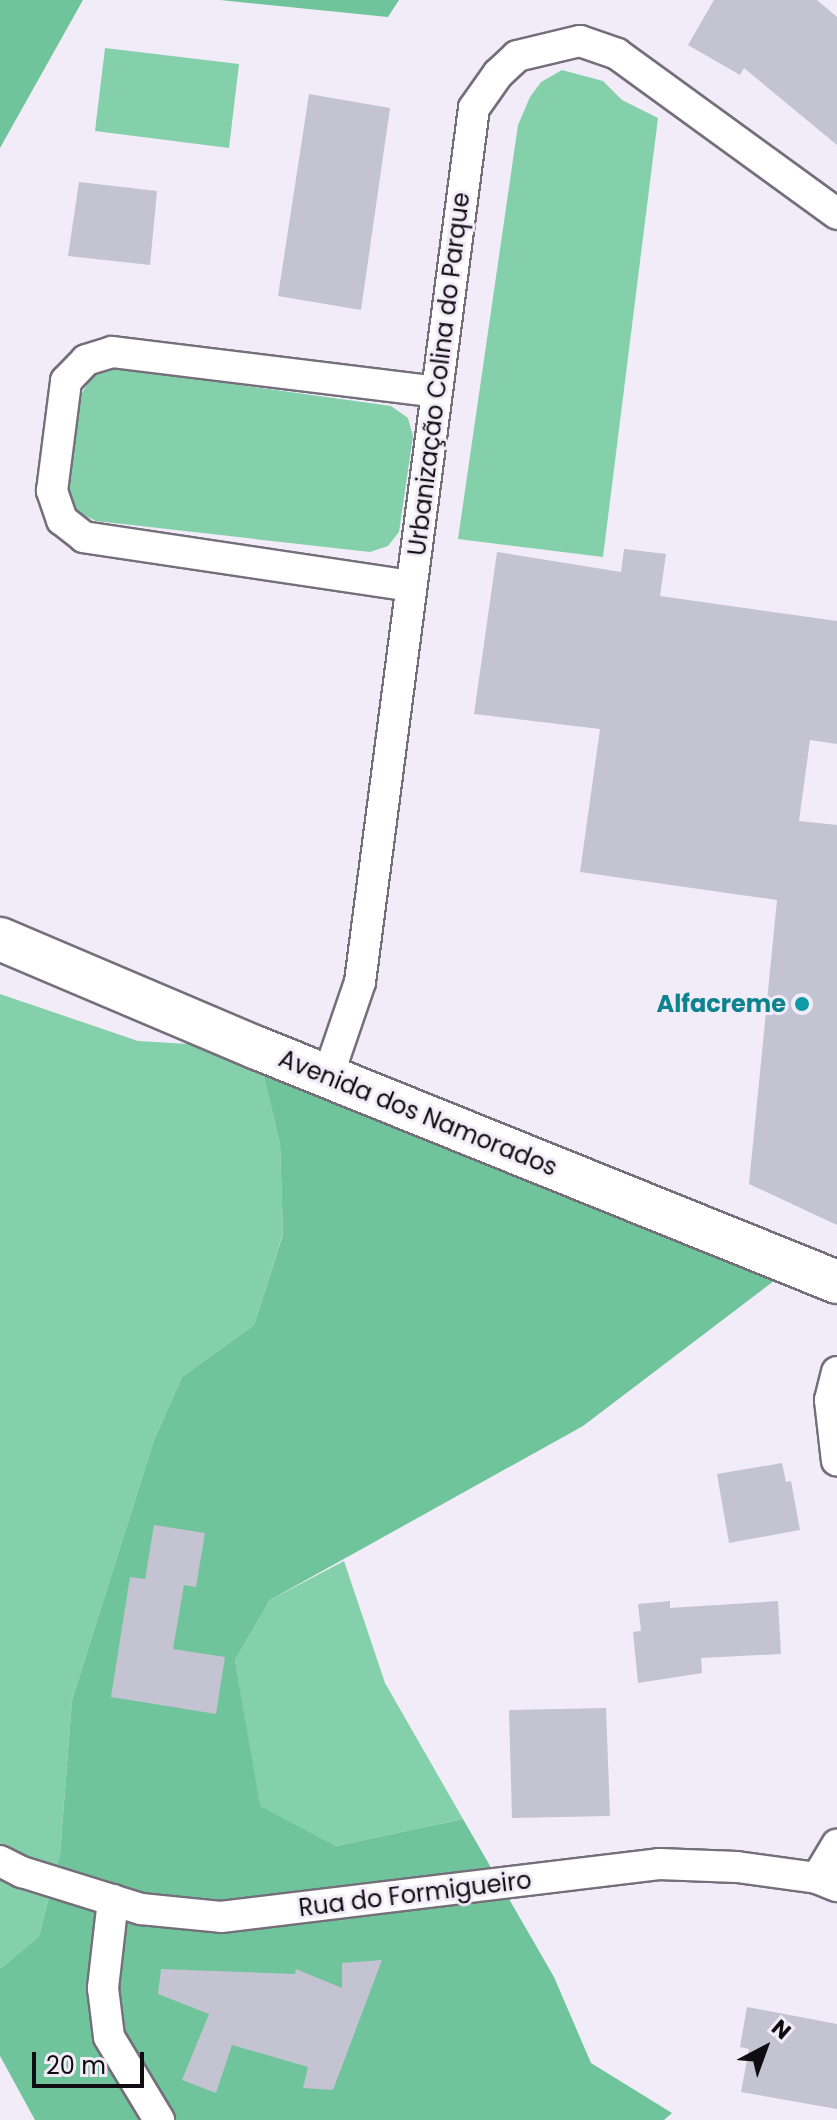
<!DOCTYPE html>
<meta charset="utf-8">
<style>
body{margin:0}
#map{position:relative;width:837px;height:2120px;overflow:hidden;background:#f2ecf9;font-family:Poppins,sans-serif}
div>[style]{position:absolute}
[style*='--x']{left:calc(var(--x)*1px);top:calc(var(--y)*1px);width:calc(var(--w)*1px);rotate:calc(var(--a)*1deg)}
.green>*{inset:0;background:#84d0ab}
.forest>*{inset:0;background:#6fc49c}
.building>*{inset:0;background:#c3c3d1}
.roads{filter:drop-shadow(2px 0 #746f7b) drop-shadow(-2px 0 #746f7b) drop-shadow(0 2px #746f7b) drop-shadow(0 -2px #746f7b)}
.street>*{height:30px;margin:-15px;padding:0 15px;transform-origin:15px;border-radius:15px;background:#fff}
.secondary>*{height:42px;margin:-21px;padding:0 21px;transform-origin:21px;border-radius:21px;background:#fff}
.dots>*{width:22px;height:22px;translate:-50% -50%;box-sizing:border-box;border:4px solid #f2ecf9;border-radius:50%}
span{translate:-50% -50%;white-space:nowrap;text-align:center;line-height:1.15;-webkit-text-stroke:6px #f2ecf9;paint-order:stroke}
.street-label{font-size:24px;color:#0f0d11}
.culture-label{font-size:24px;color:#0d838f;font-weight:700}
.right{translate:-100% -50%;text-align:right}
.north{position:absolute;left:725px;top:2008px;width:80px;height:80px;-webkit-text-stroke:6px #f2ecf9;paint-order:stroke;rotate:41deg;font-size:22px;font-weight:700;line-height:32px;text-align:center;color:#0f0d11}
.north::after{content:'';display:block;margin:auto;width:28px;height:36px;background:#0f0d11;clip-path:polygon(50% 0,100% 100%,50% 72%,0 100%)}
.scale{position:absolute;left:32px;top:2052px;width:112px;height:36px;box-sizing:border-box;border:4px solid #0f0d11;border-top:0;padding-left:10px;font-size:24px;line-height:28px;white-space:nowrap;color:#0f0d11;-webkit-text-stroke:6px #f2ecf9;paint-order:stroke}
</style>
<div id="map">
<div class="green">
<i style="clip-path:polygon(105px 48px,239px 64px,229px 148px,95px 131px)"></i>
<i style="clip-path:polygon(562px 70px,603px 81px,622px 100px,658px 118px,603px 557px,458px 539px,518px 125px,530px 97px,541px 82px)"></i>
<i style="clip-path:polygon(109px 367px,391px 406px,408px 418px,413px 436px,399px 532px,388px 546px,370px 552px,96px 521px,74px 510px,68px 489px,82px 393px,91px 378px)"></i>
<i style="clip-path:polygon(0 994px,138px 1041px,257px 1048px,280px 1144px,283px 1233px,254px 1325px,182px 1377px,154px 1440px,72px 1700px,60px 1854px,39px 1936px,0 1969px)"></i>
<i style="clip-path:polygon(344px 1561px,385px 1683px,463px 1819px,336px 1846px,259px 1806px,235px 1660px,270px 1600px)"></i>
</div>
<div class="forest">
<i style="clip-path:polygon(0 0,83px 0,0 148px)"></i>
<i style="clip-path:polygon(220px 0,399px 0,388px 17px)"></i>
<i style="clip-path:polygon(257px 1048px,795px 1265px,583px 1426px,270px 1600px,235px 1660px,260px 1806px,336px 1846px,463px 1819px,554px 1977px,591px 2063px,672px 2113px,664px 2120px,35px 2120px,0 2056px,0 1969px,39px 1936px,60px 1854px,72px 1700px,154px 1440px,182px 1377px,254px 1325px,283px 1234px,280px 1144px)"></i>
</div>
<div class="building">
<i style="clip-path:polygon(714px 0,817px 0,837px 17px,837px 145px,744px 68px,740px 75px,688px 45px)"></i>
<i style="clip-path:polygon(309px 94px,390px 108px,361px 310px,278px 296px)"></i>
<i style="clip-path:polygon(79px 182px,157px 191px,150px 265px,68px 256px)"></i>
<i style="clip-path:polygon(624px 549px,666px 554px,660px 596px,837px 621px,837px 744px,810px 740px,799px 821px,837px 825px,837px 1225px,749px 1184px,777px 900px,580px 872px,600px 729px,474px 714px,497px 552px,621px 572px)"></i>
<i style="clip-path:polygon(782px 1463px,786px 1482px,791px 1481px,800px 1530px,729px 1543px,717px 1474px)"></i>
<i style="clip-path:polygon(154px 1525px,205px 1533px,196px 1587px,184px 1585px,173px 1649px,225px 1657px,216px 1714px,111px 1697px,130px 1577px,145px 1579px)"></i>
<i style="clip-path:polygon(670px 1601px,670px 1608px,778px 1601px,781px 1654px,701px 1658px,702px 1673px,638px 1683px,633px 1632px,641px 1631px,638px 1604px)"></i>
<i style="clip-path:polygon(606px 1708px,610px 1816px,512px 1818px,509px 1710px)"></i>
<i style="clip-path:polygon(382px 1960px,333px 2090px,303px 2088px,308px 2067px,232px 2045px,216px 2093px,182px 2080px,209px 2014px,158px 1994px,161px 1969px,295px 1974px,296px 1969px,342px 1988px,342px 1963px)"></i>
<i style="clip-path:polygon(747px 2007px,837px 2024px,837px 2109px,741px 2092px,749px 2049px,740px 2047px)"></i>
</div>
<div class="roads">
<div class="street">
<i style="--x:411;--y:586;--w:331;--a:-171.5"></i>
<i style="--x:84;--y:537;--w:28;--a:-142"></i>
<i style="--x:62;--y:520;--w:31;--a:-109"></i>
<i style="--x:52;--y:491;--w:111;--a:-82.7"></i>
<i style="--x:66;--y:381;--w:29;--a:-46"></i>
<i style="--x:86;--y:360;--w:27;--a:-17"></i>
<i style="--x:112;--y:352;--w:327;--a:7"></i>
<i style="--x:328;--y:1076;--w:99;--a:-71.2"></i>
<i style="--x:360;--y:982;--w:881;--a:-82.57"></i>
<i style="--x:474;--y:108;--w:42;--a:-54.8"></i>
<i style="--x:498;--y:74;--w:26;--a:-43"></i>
<i style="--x:517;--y:56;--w:65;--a:-13.4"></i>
<i style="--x:580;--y:41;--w:39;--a:19"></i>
<i style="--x:617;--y:54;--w:272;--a:36"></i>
<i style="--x:837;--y:1372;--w:29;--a:104"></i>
<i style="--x:830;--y:1400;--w:61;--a:83.5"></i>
<i style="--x:0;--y:1861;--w:25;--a:27"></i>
<i style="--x:22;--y:1872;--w:125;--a:17.3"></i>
<i style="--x:141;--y:1909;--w:80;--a:5.7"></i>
<i style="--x:221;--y:1917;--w:441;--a:-6.9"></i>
<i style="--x:659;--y:1864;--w:78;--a:2.2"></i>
<i style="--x:737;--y:1867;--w:81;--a:7.8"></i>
<i style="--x:817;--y:1878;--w:22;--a:22"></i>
<i style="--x:817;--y:1878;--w:39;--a:-59"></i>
<i style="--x:113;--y:1900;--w:89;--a:96.5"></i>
<i style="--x:103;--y:1988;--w:49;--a:83"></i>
<i style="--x:109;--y:2037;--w:97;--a:58.9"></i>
</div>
<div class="secondary">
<i style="--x:0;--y:939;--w:279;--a:23"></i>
<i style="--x:257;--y:1048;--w:625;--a:21.97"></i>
</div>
</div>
<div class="dots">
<i style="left:802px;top:1004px;background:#0f9aa8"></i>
</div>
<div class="street-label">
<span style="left:439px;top:374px;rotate:-83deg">Urbanização Colina do Parque</span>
<span style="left:418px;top:1113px;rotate:22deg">Avenida dos Namorados</span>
<span style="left:415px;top:1894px;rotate:-7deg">Rua do Formigueiro</span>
</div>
<div class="culture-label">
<span class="right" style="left:786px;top:1004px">Alfacreme</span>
</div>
<div class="north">N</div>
<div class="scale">20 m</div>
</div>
